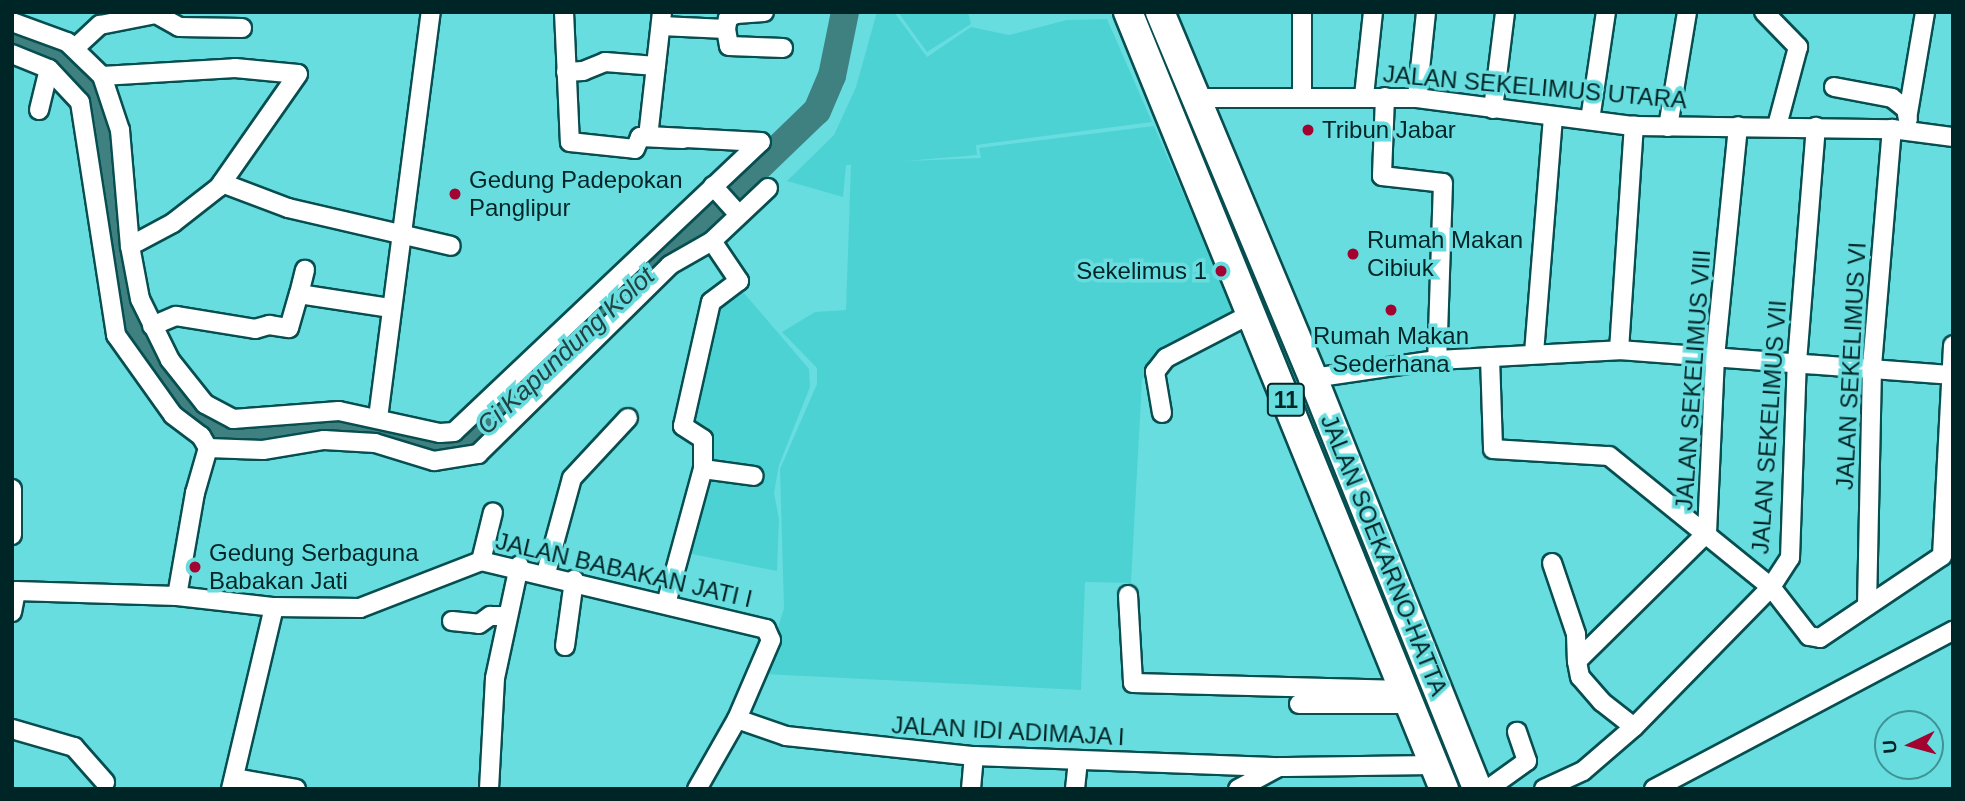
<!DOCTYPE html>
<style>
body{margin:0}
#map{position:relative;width:1965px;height:801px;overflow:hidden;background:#68dddf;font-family:Helvetica,sans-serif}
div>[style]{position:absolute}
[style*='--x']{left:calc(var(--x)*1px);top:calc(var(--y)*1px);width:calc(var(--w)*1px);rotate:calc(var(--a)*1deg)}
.built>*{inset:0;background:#4dd2d4}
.river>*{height:28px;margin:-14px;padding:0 14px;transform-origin:14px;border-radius:14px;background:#3f8081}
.roads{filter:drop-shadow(2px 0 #074e50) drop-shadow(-2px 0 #074e50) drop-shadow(0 2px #074e50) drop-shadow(0 -2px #074e50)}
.minor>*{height:18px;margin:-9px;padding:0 9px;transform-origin:9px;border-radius:9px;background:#fff}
.trunk>*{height:28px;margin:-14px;padding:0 14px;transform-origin:14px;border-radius:14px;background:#fff}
.dots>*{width:19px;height:19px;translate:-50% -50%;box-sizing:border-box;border:4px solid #68dddf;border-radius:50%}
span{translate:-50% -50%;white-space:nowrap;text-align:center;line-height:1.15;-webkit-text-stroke:7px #68dddf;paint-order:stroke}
.shield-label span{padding:2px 5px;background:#68dddf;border:2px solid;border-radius:5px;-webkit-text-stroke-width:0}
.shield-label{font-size:23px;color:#002526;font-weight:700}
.street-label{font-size:24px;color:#002526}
.poi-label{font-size:24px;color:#002526}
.left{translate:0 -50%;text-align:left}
.right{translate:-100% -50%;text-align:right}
.water-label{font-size:26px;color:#214343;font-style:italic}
.frame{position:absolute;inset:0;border:14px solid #002526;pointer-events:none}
.north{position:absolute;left:1874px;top:710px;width:70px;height:70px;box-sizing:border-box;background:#68dddf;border:2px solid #3e9395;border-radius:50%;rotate:265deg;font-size:19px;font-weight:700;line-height:28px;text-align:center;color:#002526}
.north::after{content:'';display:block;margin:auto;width:24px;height:32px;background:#a20330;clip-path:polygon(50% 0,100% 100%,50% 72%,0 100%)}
</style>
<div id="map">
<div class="built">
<i style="clip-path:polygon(877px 12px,894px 12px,927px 57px,971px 27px,1009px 35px,1067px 20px,1107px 19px,1152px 122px,976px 145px,977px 155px,906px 161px,981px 158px,979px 148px,1154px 126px,1234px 312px,1151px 362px,1142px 380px,1131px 583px,1085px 582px,1081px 690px,764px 674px,784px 608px,780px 469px,817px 384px,817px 368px,782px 332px,815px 312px,846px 310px,851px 165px,846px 165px,843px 197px,787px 181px,834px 135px,856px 87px)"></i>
<i style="clip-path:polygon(898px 12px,968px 12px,971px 24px,927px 52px)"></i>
<i style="clip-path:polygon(738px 286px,809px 369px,810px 387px,779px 465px,774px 493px,779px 519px,777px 571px,677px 551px,706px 437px,685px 433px,717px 303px)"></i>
</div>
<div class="river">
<i style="--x:12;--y:38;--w:58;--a:21.3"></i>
<i style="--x:66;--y:59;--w:34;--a:45"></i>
<i style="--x:90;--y:83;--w:37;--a:70"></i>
<i style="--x:103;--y:118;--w:182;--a:83.1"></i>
<i style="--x:125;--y:299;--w:40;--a:72"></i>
<i style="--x:137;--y:337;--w:43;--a:57.4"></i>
<i style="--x:160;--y:373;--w:65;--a:49.4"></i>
<i style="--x:202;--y:422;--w:21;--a:37"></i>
<i style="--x:219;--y:435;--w:27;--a:10"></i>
<i style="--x:246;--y:440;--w:101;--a:-6.8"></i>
<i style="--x:346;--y:428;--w:27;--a:4"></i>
<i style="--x:373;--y:430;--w:72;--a:16.2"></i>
<i style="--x:442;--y:450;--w:25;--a:-14"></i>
<i style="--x:466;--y:444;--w:57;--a:-40.1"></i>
<i style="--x:510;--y:407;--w:426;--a:-44"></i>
<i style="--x:817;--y:111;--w:38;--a:-67"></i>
<i style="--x:832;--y:76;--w:65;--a:-78.5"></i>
</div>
<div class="roads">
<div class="minor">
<i style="--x:564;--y:12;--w:130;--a:87.4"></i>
<i style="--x:570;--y:142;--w:65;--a:6.1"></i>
<i style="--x:635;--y:149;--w:13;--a:-67"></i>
<i style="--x:640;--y:137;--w:43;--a:2.7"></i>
<i style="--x:662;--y:12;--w:125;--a:96.4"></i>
<i style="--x:648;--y:136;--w:113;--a:3"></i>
<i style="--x:1302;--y:12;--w:85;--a:90"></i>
<i style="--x:1764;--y:12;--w:49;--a:45.8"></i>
<i style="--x:1798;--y:47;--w:82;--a:104.9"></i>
<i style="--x:12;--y:22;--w:59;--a:20"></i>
<i style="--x:67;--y:42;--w:49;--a:44.2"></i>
<i style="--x:102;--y:76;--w:57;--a:71.6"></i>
<i style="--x:120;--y:130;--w:116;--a:85.1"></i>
<i style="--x:130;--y:246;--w:54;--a:79.3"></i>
<i style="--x:140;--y:299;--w:68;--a:63.8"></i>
<i style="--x:170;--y:360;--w:56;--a:51.5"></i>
<i style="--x:205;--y:404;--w:32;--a:28"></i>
<i style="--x:233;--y:419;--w:106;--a:-4.3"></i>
<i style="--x:339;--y:411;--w:103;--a:12.3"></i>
<i style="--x:440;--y:433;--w:14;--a:-4"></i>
<i style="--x:454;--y:432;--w:422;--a:-43.4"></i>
<i style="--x:661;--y:26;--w:65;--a:2.6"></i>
<i style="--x:726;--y:29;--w:17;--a:80"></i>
<i style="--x:729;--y:46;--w:54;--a:2.1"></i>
<i style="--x:726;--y:29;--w:11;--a:-80"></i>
<i style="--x:728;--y:18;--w:9;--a:-27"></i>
<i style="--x:736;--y:14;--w:28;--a:-4"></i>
<i style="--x:75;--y:48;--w:34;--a:-43"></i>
<i style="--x:100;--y:25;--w:57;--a:-11.1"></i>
<i style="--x:156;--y:14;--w:26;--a:29"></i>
<i style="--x:179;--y:27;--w:63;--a:0.9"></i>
<i style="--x:12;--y:54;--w:40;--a:22"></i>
<i style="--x:49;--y:69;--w:45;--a:46.8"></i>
<i style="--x:80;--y:102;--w:236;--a:81.2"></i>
<i style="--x:116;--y:335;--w:98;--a:54.5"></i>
<i style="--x:173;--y:415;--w:35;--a:37"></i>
<i style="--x:201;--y:436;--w:14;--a:60"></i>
<i style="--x:566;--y:72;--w:17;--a:-3"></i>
<i style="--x:583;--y:71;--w:24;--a:-22"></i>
<i style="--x:605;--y:62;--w:51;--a:4.5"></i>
<i style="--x:102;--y:76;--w:133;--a:-3.4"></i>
<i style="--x:235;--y:68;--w:63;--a:5.4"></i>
<i style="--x:298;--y:74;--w:138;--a:125"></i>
<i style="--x:219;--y:187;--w:58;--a:142"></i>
<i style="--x:173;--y:223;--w:49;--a:151.9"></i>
<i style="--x:1834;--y:87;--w:59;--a:10.7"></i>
<i style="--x:1892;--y:98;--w:18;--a:38"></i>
<i style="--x:1906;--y:109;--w:10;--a:79"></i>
<i style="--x:1364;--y:96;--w:84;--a:-83.9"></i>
<i style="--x:1385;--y:97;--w:79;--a:92.2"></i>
<i style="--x:1382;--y:176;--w:61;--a:6.5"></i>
<i style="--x:1443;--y:183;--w:177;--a:91.9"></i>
<i style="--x:1196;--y:98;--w:221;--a:0"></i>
<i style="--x:1417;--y:98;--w:219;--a:7.4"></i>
<i style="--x:1634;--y:126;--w:258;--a:0.7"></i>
<i style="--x:1892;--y:129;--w:62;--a:7.5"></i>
<i style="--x:1417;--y:98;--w:86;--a:-84"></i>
<i style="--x:1493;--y:109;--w:98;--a:-82.9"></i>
<i style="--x:39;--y:110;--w:42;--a:-76.3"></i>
<i style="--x:1908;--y:113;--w:102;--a:-80.4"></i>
<i style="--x:1590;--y:120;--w:109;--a:-81.6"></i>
<i style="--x:1668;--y:127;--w:117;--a:-80.6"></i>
<i style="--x:222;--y:183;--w:71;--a:20.7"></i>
<i style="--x:288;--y:208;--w:167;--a:13.1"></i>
<i style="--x:713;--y:186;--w:38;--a:48"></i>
<i style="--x:299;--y:294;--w:25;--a:-76"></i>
<i style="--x:152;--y:326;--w:26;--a:-23"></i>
<i style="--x:176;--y:316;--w:80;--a:9.3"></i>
<i style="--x:255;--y:329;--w:15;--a:-16"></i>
<i style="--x:269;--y:325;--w:20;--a:9"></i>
<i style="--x:289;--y:328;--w:35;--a:-74"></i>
<i style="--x:299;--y:294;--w:93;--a:8.7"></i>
<i style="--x:1619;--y:350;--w:225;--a:-86.2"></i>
<i style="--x:1534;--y:353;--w:237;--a:-85.4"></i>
<i style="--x:1490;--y:357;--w:92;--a:88.1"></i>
<i style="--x:1493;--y:449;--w:116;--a:3.5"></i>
<i style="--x:1609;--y:456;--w:208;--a:39"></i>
<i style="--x:1771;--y:587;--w:62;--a:52.2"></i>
<i style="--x:1809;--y:636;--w:11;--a:10"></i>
<i style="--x:1820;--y:638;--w:147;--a:-33.9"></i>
<i style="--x:1942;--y:556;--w:211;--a:-87"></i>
<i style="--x:1313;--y:378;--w:125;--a:-8.3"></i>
<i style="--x:1437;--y:360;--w:182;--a:-3.1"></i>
<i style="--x:1619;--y:350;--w:335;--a:4.3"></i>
<i style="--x:1162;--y:413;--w:42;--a:-99.7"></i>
<i style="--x:1155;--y:372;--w:18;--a:-52"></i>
<i style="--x:1166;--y:358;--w:96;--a:-27.4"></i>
<i style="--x:378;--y:418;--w:409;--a:-82.6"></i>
<i style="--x:208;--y:448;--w:55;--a:2.1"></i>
<i style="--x:263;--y:450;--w:62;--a:-9.3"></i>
<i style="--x:324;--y:440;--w:51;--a:3.4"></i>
<i style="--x:375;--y:443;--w:62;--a:17"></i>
<i style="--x:434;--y:461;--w:45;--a:-9"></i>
<i style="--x:478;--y:454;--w:269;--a:-44.5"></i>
<i style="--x:670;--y:265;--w:48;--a:-29.7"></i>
<i style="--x:712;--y:241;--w:77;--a:-43.4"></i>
<i style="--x:703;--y:469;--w:30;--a:-90"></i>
<i style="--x:703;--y:439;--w:24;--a:-147"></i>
<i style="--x:683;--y:426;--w:127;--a:-77.3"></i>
<i style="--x:711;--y:302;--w:35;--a:-37"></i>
<i style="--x:739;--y:281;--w:48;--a:-124"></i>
<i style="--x:12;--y:489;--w:46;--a:90"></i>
<i style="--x:481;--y:561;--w:50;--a:-76.2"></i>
<i style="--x:1552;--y:563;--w:75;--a:71.3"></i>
<i style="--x:1576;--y:634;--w:27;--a:88"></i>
<i style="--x:546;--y:573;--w:98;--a:-74.7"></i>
<i style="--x:572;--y:478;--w:82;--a:-47"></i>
<i style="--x:16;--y:591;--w:161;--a:1.8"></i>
<i style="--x:177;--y:596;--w:98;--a:6.5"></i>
<i style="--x:274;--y:607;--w:86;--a:0.7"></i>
<i style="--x:360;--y:608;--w:130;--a:-21.2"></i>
<i style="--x:481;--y:561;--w:293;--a:13.4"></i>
<i style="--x:766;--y:629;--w:12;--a:66"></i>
<i style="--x:771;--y:640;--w:86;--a:113.3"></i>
<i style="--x:737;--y:719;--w:81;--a:119.7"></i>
<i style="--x:1128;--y:595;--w:88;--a:86.7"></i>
<i style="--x:1133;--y:683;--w:271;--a:1.5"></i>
<i style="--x:177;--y:596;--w:105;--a:-80.1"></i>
<i style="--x:195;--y:493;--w:47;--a:-73.9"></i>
<i style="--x:666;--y:604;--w:140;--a:-74.7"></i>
<i style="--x:703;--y:469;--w:51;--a:7.8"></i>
<i style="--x:1867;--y:606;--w:240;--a:-88.8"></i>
<i style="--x:1872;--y:366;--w:238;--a:-85.2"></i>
<i style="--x:12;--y:612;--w:21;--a:-79"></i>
<i style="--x:452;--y:621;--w:27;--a:6"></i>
<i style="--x:479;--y:624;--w:14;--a:-36"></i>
<i style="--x:490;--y:616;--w:16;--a:0"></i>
<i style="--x:565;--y:646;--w:67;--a:-82.2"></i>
<i style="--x:1299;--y:704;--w:111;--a:0"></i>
<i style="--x:737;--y:719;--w:52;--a:19.1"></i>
<i style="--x:786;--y:736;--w:189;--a:6.1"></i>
<i style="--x:974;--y:756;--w:306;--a:2.1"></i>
<i style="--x:1280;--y:767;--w:154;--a:-0.7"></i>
<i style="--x:1634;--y:727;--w:41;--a:-142"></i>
<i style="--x:1602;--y:702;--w:33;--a:-131"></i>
<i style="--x:1580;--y:677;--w:16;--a:-101"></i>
<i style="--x:1577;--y:661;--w:182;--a:-44.6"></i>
<i style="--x:1707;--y:533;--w:176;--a:-87.4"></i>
<i style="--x:1715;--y:357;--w:232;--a:-84.3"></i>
<i style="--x:12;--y:729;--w:65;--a:16.2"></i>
<i style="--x:74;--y:747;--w:47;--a:48.5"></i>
<i style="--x:235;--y:778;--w:62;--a:10.2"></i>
<i style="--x:231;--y:789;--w:187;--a:-76.7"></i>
<i style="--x:489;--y:789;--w:111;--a:-86.9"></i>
<i style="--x:495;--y:678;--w:115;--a:-77.9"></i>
<i style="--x:971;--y:789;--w:33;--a:-85"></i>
<i style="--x:1075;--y:789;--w:27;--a:-84"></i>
<i style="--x:1238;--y:789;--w:44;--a:-28.3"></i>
<i style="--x:1488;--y:789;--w:48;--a:-35.7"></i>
<i style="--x:1527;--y:761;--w:31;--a:-109"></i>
<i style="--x:1544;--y:789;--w:43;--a:-24.8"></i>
<i style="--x:1583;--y:771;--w:67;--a:-40.8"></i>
<i style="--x:1634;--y:727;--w:196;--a:-45.6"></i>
<i style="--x:1771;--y:587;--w:35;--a:-57"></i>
<i style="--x:1790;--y:558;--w:196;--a:-88"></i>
<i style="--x:1797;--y:362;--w:236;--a:-85.4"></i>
<i style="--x:1654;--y:789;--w:338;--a:-27.9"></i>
</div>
<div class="trunk">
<i style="--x:1128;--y:12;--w:839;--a:67.87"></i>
<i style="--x:1160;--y:12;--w:397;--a:67.3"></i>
<i style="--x:1313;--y:378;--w:443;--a:68.2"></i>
</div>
</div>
<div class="dots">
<i style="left:1308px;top:130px;background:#a20330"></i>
<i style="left:455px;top:194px;background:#a20330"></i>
<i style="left:1353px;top:254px;background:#a20330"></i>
<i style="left:1221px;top:271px;background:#a20330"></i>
<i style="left:1391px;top:310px;background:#a20330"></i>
<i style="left:195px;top:567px;background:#a20330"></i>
</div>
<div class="shield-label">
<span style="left:1286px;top:400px">11</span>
</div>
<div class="street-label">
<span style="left:1535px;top:87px;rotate:5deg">JALAN SEKELIMUS UTARA</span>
<span style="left:1851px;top:366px;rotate:-87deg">JALAN SEKELIMUS VI</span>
<span style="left:1693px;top:380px;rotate:-86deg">JALAN SEKELIMUS VIII</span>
<span style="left:1769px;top:427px;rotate:-86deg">JALAN SEKELIMUS VII</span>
<span style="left:1384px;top:555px;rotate:68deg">JALAN SOEKARNO-HATTA</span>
<span style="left:624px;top:570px;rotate:13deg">JALAN BABAKAN JATI I</span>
<span style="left:1008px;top:731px;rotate:3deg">JALAN IDI ADIMAJA I</span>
</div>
<div class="poi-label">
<span class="left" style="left:1322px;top:130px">Tribun Jabar</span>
<span class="left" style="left:469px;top:194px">Gedung Padepokan<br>Panglipur</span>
<span class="left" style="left:1367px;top:254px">Rumah Makan<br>Cibiuk</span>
<span class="right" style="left:1207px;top:271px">Sekelimus 1</span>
<span style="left:1391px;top:350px">Rumah Makan<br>Sederhana</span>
<span class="left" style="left:209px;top:567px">Gedung Serbaguna<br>Babakan Jati</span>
</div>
<div class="water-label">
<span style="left:566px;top:351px;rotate:-43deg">Ci Kapundung Kolot</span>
</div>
<div class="frame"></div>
<div class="north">U</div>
</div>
